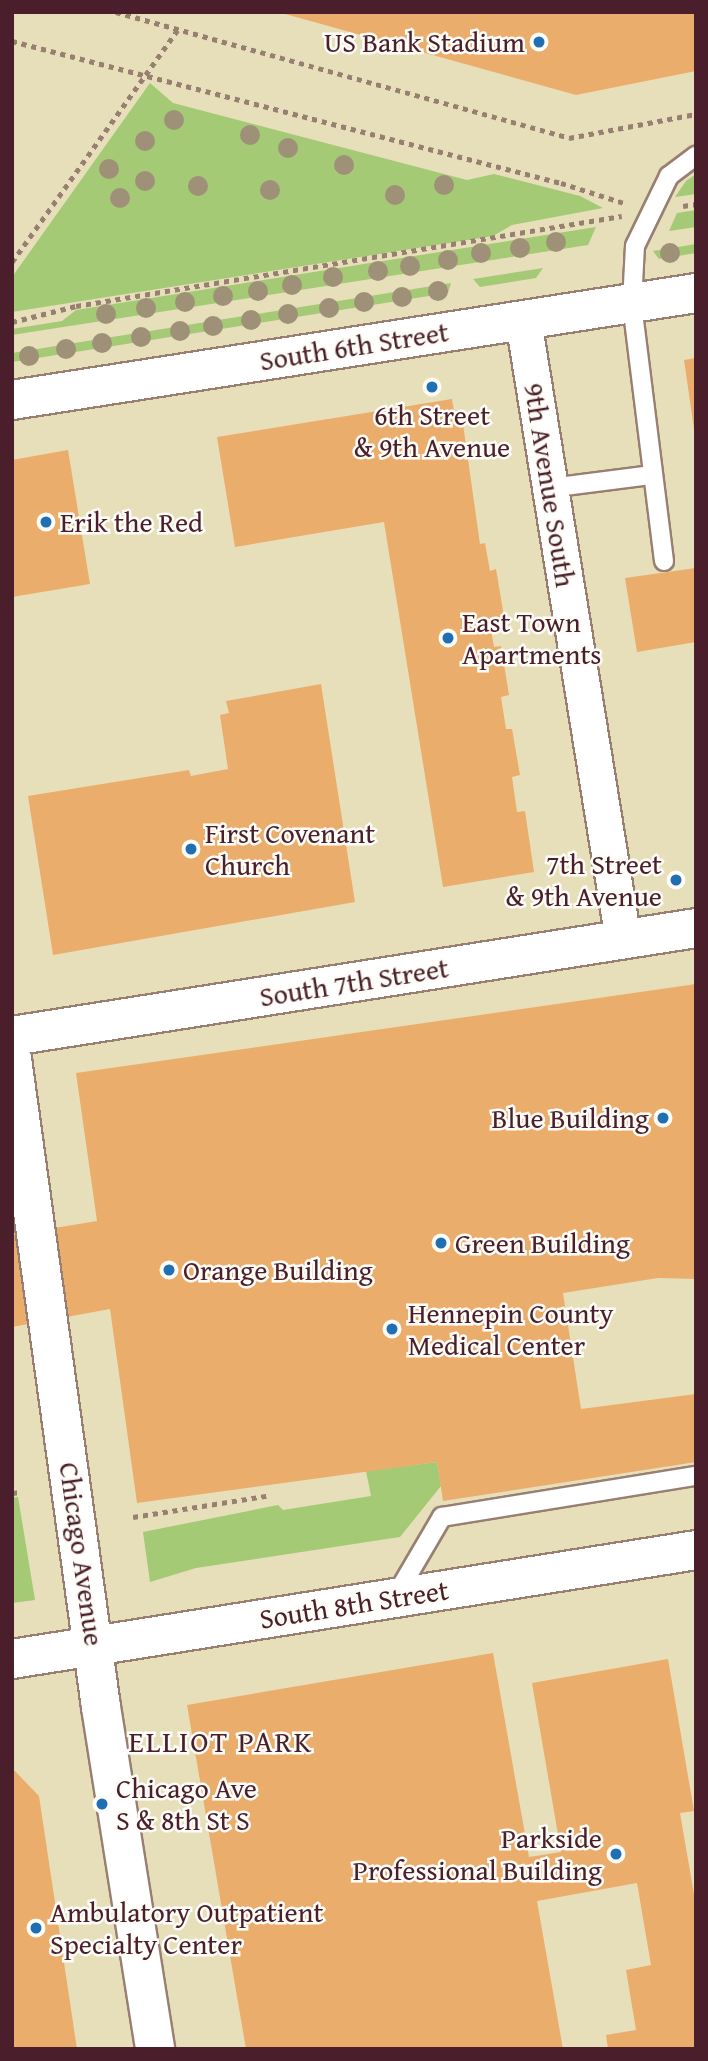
<!DOCTYPE html>
<style>
body{margin:0}
#map{position:relative;width:708px;height:2061px;overflow:hidden;background:#e6dfba;font-family:"Gentium Book Plus",serif}
div>[style]{position:absolute}
[style*='--x']{left:calc(var(--x)*1px);top:calc(var(--y)*1px);width:calc(var(--w)*1px);rotate:calc(var(--a)*1deg)}
.green>*{inset:0;background:#a4ca75}
.building>*{inset:0;background:#ebad6b}
.path>*{height:4.5px;margin-top:-2.25px;transform-origin:0;background:repeating-linear-gradient(90deg,#987f72 0 5px,transparent 0 10px)}
.roads{filter:drop-shadow(2px 0 #987f72) drop-shadow(-2px 0 #987f72) drop-shadow(0 2px #987f72) drop-shadow(0 -2px #987f72)}
.service>*{height:18px;margin:-9px;padding:0 9px;transform-origin:9px;border-radius:9px;background:#fff}
.minor>*{height:35px;margin:-17.5px;padding:0 17.5px;transform-origin:17.5px;border-radius:17.5px;background:#fff}
.tertiary>*{height:38px;margin:-19px;padding:0 19px;transform-origin:19px;border-radius:19px;background:#fff}
.secondary>*{height:38px;margin:-19px;padding:0 19px;transform-origin:19px;border-radius:19px;background:#fff}
.trees>*{width:20px;height:20px;margin:-10px;border-radius:50%;background:#9f9177}
.dots>*{width:19px;height:19px;translate:-50% -50%;box-sizing:border-box;border:4px solid #fdfcf7;border-radius:50%}
span{translate:-50% -50%;white-space:nowrap;text-align:center;line-height:1.15;-webkit-text-stroke:5px #fdfcf7;paint-order:stroke}
.poi-label{font-size:28px;color:#4a1f2b}
.right{translate:-100% -50%;text-align:right}
.left{translate:0 -50%;text-align:left}
.street-label{font-size:28px;color:#4a1f2b}
.neighbourhood-label{font-size:30px;color:#4a1f2b;letter-spacing:2px}
.frame{position:absolute;inset:0;border:14px solid #4a1f2b;pointer-events:none}
</style>
<div id="map">
<div class="green">
<i style="clip-path:polygon(150px 83px,173px 103px,467px 180px,494px 174px,580px 196px,603px 208px,512px 225px,493px 236px,12px 312px,12px 277px)"></i>
<i style="clip-path:polygon(696px 174px,696px 194px,675px 197px,686px 181px)"></i>
<i style="clip-path:polygon(696px 210px,696px 227px,669px 231px,677px 213px)"></i>
<i style="clip-path:polygon(596px 227px,588px 245px,12px 335px,12px 329px,62px 321px,76px 310px)"></i>
<i style="clip-path:polygon(696px 244px,696px 253px,659px 259px,653px 251px)"></i>
<i style="clip-path:polygon(543px 268px,536px 278px,480px 287px,473px 279px)"></i>
<i style="clip-path:polygon(451px 283px,448px 293px,12px 362px,12px 353px)"></i>
<i style="clip-path:polygon(437px 1462px,441px 1486px,400px 1537px,196px 1568px,150px 1582px,143px 1532px,278px 1505px,283px 1510px,371px 1496px,366px 1471px)"></i>
<i style="clip-path:polygon(18px 1497px,35px 1600px,12px 1603px,12px 1498px)"></i>
</div>
<div class="building">
<i style="clip-path:polygon(278px 12px,696px 12px,696px 71px,576px 95px)"></i>
<i style="clip-path:polygon(696px 358px,696px 429px,694px 429px,684px 360px)"></i>
<i style="clip-path:polygon(452px 399px,454px 411px,461px 410px,480px 544px,485px 543px,490px 571px,496px 569px,506px 628px,491px 630px,494px 647px,501px 646px,509px 695px,501px 697px,506px 729px,512px 729px,520px 775px,512px 777px,517px 812px,525px 811px,534px 872px,443px 887px,384px 522px,235px 547px,217px 437px)"></i>
<i style="clip-path:polygon(68px 450px,90px 584px,12px 597px,12px 460px)"></i>
<i style="clip-path:polygon(696px 568px,696px 642px,637px 652px,625px 578px)"></i>
<i style="clip-path:polygon(321px 684px,355px 902px,53px 955px,28px 796px,189px 770px,191px 776px,228px 769px,220px 715px,229px 713px,226px 701px)"></i>
<i style="clip-path:polygon(696px 984px,696px 1279px,658px 1278px,563px 1293px,581px 1409px,696px 1394px,696px 1462px,443px 1501px,437px 1462px,137px 1503px,110px 1309px,12px 1327px,12px 1235px,97px 1221px,76px 1073px)"></i>
<i style="clip-path:polygon(493px 1653px,529px 1857px,561px 1852px,532px 1683px,668px 1659px,694px 1811px,680px 1813px,696px 1906px,696px 2049px,608px 2049px,606px 2035px,636px 2030px,626px 1970px,651px 1965px,637px 1883px,537px 1901px,563px 2049px,246px 2049px,187px 1705px)"></i>
<i style="clip-path:polygon(12px 1768px,39px 1796px,77px 2049px,12px 2049px)"></i>
</div>
<div class="path">
<i style="--x:116;--y:12;--w:470;--a:15.5"></i>
<i style="--x:569;--y:138;--w:129;--a:-10.7"></i>
<i style="--x:12;--y:41;--w:567;--a:14.5"></i>
<i style="--x:561;--y:183;--w:69;--a:17.7"></i>
<i style="--x:683;--y:206;--w:13;--a:-9"></i>
<i style="--x:12;--y:262;--w:286;--a:-54.5"></i>
<i style="--x:12;--y:322;--w:66;--a:-14"></i>
<i style="--x:76;--y:306;--w:553;--a:-9.36"></i>
<i style="--x:12;--y:1493;--w:9;--a:-6"></i>
<i style="--x:133;--y:1517;--w:135;--a:-9"></i>
</div>
<div class="roads">
<div class="service">
<i style="--x:550;--y:488;--w:102;--a:-7.3"></i>
<i style="--x:664;--y:561;--w:260;--a:-97.1"></i>
<i style="--x:632;--y:303;--w:57;--a:-87"></i>
<i style="--x:635;--y:246;--w:78;--a:-64.1"></i>
<i style="--x:669;--y:176;--w:34;--a:-37"></i>
<i style="--x:395;--y:1597;--w:93;--a:-59.6"></i>
<i style="--x:442;--y:1517;--w:257;--a:-9.2"></i>
</div>
<div class="minor">
<i style="--x:523;--y:320;--w:628;--a:80.84"></i>
</div>
<div class="tertiary">
<i style="--x:12;--y:1059;--w:654;--a:82.18"></i>
<i style="--x:101;--y:1707;--w:346;--a:81"></i>
</div>
<div class="secondary">
<i style="--x:12;--y:400;--w:692;--a:-8.89"></i>
<i style="--x:12;--y:1036;--w:692;--a:-8.97"></i>
<i style="--x:12;--y:1659;--w:693;--a:-9.05"></i>
</div>
</div>
<div class="trees">
<i style="left:174px;top:120px"></i>
<i style="left:250px;top:135px"></i>
<i style="left:145px;top:141px"></i>
<i style="left:288px;top:148px"></i>
<i style="left:344px;top:165px"></i>
<i style="left:109px;top:169px"></i>
<i style="left:145px;top:181px"></i>
<i style="left:444px;top:185px"></i>
<i style="left:198px;top:186px"></i>
<i style="left:270px;top:190px"></i>
<i style="left:395px;top:195px"></i>
<i style="left:120px;top:198px"></i>
<i style="left:556px;top:242px"></i>
<i style="left:520px;top:248px"></i>
<i style="left:481px;top:253px"></i>
<i style="left:670px;top:253px"></i>
<i style="left:448px;top:260px"></i>
<i style="left:410px;top:266px"></i>
<i style="left:378px;top:271px"></i>
<i style="left:333px;top:277px"></i>
<i style="left:292px;top:285px"></i>
<i style="left:258px;top:291px"></i>
<i style="left:438px;top:291px"></i>
<i style="left:223px;top:296px"></i>
<i style="left:402px;top:297px"></i>
<i style="left:185px;top:302px"></i>
<i style="left:364px;top:302px"></i>
<i style="left:146px;top:308px"></i>
<i style="left:329px;top:308px"></i>
<i style="left:106px;top:314px"></i>
<i style="left:288px;top:314px"></i>
<i style="left:251px;top:320px"></i>
<i style="left:213px;top:326px"></i>
<i style="left:180px;top:331px"></i>
<i style="left:141px;top:337px"></i>
<i style="left:102px;top:343px"></i>
<i style="left:66px;top:349px"></i>
<i style="left:29px;top:356px"></i>
</div>
<div class="dots">
<i style="left:539px;top:42px;background:#1f6fb2"></i>
<i style="left:432px;top:387px;background:#1f6fb2"></i>
<i style="left:46px;top:522px;background:#1f6fb2"></i>
<i style="left:448px;top:638px;background:#1f6fb2"></i>
<i style="left:191px;top:849px;background:#1f6fb2"></i>
<i style="left:676px;top:880px;background:#1f6fb2"></i>
<i style="left:663px;top:1118px;background:#1f6fb2"></i>
<i style="left:441px;top:1243px;background:#1f6fb2"></i>
<i style="left:169px;top:1270px;background:#1f6fb2"></i>
<i style="left:392px;top:1329px;background:#1f6fb2"></i>
<i style="left:102px;top:1804px;background:#1f6fb2"></i>
<i style="left:616px;top:1854px;background:#1f6fb2"></i>
<i style="left:36px;top:1928px;background:#1f6fb2"></i>
</div>
<div class="poi-label">
<span class="right" style="left:525px;top:42px">US Bank Stadium</span>
<span style="left:432px;top:431px">6th Street<br>&amp; 9th Avenue</span>
<span class="left" style="left:60px;top:522px">Erik the Red</span>
<span class="left" style="left:462px;top:638px">East Town<br>Apartments</span>
<span class="left" style="left:205px;top:849px">First Covenant<br>Church</span>
<span class="right" style="left:662px;top:880px">7th Street<br>&amp; 9th Avenue</span>
<span class="right" style="left:649px;top:1118px">Blue Building</span>
<span class="left" style="left:455px;top:1243px">Green Building</span>
<span class="left" style="left:183px;top:1270px">Orange Building</span>
<span class="left" style="left:408px;top:1329px">Hennepin County<br>Medical Center</span>
<span class="left" style="left:116px;top:1804px">Chicago Ave<br>S &amp; 8th St S</span>
<span class="right" style="left:602px;top:1854px">Parkside<br>Professional Building</span>
<span class="left" style="left:50px;top:1928px">Ambulatory Outpatient<br>Specialty Center</span>
</div>
<div class="street-label">
<span style="left:354px;top:346px;rotate:-9deg">South 6th Street</span>
<span style="left:550px;top:485px;rotate:81deg">9th Avenue South</span>
<span style="left:354px;top:982px;rotate:-9deg">South 7th Street</span>
<span style="left:82px;top:1554px;rotate:82deg">Chicago Avenue</span>
<span style="left:354px;top:1604px;rotate:-9deg">South 8th Street</span>
</div>
<div class="neighbourhood-label">
<span style="left:221px;top:1741px">ELLIOT PARK</span>
</div>
<div class="frame"></div>
</div>
